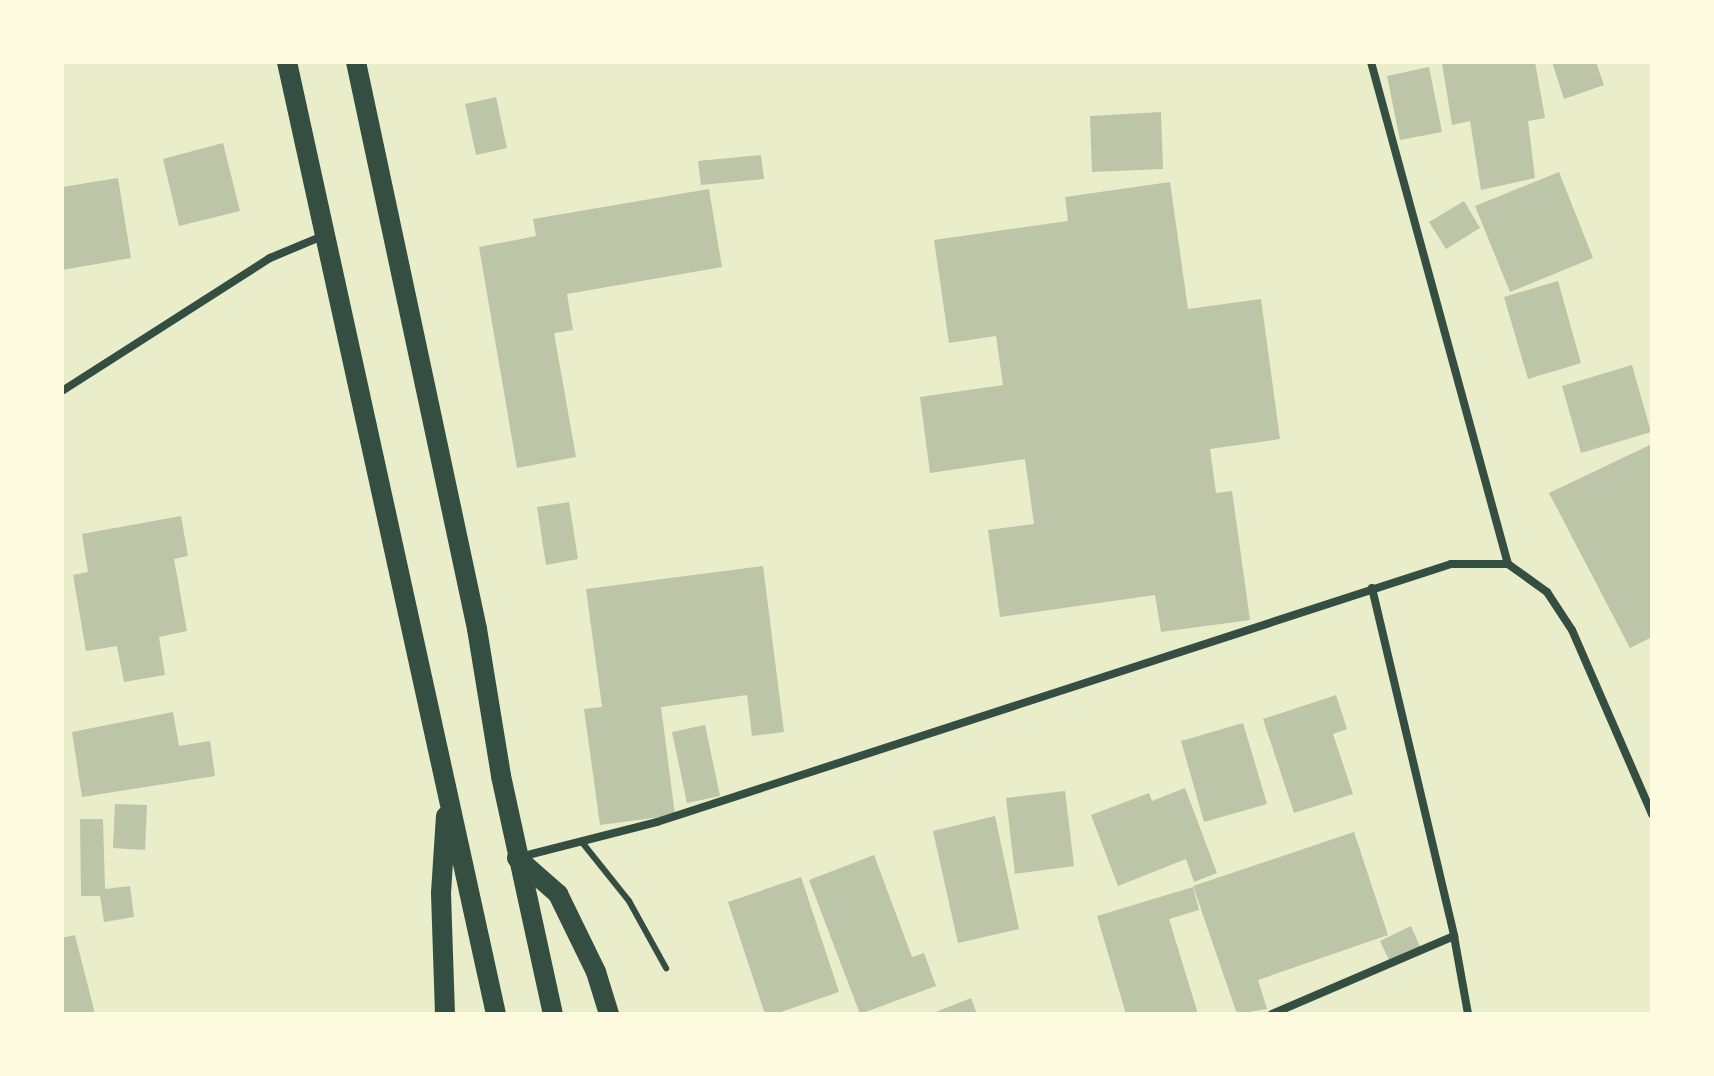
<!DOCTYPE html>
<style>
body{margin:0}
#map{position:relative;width:1714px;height:1076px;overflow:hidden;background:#e9edc9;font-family:"Noto Sans",sans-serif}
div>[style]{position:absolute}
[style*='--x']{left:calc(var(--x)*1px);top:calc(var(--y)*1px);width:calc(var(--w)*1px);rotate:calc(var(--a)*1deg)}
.building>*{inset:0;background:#bcc5a7}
.service>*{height:6px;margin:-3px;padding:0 3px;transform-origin:3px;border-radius:3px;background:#344e41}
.minor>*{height:8px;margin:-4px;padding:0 4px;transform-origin:4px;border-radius:4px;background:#344e41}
.primary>*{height:20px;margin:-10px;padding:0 10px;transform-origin:10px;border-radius:10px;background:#344e41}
span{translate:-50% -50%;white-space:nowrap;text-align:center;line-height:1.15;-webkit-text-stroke:7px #fefae0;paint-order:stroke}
.frame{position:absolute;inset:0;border:64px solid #fefae0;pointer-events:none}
</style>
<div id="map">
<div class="building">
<i style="clip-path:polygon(1535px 62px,1545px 118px,1528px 121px,1535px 178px,1481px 190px,1470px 121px,1452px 125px,1442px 63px)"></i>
<i style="clip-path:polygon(1552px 62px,1596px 62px,1604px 85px,1564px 99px)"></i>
<i style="clip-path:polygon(1429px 67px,1442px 132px,1400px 140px,1387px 76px)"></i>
<i style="clip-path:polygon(496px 97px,507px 148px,476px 155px,465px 104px)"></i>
<i style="clip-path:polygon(1161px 112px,1163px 169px,1092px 172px,1090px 116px)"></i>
<i style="clip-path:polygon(223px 143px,240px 211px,179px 226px,163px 159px)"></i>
<i style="clip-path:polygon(761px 155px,764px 179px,701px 185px,698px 161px)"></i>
<i style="clip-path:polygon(1559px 172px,1593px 258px,1510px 292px,1475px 206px)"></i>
<i style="clip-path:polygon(118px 178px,131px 258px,62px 270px,62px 187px)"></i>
<i style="clip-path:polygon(1170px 182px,1188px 309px,1261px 299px,1280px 439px,1210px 449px,1216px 493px,1232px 491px,1250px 620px,1161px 632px,1155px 595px,1000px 617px,988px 530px,1034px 524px,1025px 459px,930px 473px,920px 397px,1003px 385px,996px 336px,949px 343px,934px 240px,1068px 221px,1065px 197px)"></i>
<i style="clip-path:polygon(709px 189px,722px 267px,567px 294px,573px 330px,554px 333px,576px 457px,517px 468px,479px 247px,536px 236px,533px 219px)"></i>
<i style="clip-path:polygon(1464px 201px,1480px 228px,1446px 249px,1429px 222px)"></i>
<i style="clip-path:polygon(1558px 281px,1581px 363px,1528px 379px,1504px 297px)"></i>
<i style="clip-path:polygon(1632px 365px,1651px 432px,1581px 453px,1562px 386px)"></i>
<i style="clip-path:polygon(1652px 444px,1652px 637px,1630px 648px,1549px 493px)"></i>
<i style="clip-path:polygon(569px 502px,578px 559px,546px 565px,537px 507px)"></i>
<i style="clip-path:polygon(181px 516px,188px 556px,174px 559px,187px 631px,159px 637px,165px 675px,124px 682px,117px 646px,86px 651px,73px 575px,88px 572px,82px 534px)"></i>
<i style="clip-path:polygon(763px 566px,784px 732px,752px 736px,747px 695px,661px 707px,675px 815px,600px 825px,584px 709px,602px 707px,586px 589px)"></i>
<i style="clip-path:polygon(1336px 695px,1347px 729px,1333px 734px,1353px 794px,1294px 813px,1263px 719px)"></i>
<i style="clip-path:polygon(173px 712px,179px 746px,210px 741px,215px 776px,82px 797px,72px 732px)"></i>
<i style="clip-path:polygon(1243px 723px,1267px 804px,1204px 822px,1181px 741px)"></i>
<i style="clip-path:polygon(705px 725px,720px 796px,687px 803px,672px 732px)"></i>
<i style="clip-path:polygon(1185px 788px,1217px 873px,1194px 882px,1186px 859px,1118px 886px,1091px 815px,1149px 793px,1152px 801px)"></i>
<i style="clip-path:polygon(1065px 791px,1074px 866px,1015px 874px,1006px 798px)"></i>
<i style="clip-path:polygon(115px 804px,147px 805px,145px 850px,113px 848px)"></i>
<i style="clip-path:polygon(995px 816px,1019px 929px,958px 943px,933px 831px)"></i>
<i style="clip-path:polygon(80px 819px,103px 819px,105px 889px,130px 886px,134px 917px,104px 922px,100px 896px,81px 896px)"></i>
<i style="clip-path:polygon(1354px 832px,1388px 935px,1258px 980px,1267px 1009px,1237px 1014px,1193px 886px)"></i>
<i style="clip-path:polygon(874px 855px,912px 957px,924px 953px,936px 986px,860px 1014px,809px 880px)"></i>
<i style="clip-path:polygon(801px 877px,839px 992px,775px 1014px,765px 1014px,728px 902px)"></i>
<i style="clip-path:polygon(1193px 887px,1199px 910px,1169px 919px,1198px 1014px,1126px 1014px,1097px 916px)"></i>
<i style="clip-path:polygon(1411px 926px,1421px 949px,1390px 962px,1380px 941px)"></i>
<i style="clip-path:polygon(75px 935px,95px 1014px,62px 1014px,62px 938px)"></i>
<i style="clip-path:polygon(971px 998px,977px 1014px,931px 1014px)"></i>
</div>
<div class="service">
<i style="--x:581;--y:841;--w:77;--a:51.3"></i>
<i style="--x:629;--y:901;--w:77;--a:61.1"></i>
</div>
<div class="minor">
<i style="--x:1371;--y:62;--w:520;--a:74.74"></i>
<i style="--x:62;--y:391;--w:247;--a:-32.6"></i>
<i style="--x:270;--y:258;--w:60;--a:-22.7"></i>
<i style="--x:1372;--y:588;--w:358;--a:76.7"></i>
<i style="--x:1454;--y:936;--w:79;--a:79.8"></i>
<i style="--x:520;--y:857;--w:141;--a:-14.3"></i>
<i style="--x:657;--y:822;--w:835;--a:-18"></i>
<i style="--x:1451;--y:564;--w:57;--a:0"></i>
<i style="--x:1508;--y:564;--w:48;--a:35.7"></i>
<i style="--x:1547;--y:592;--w:45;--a:56.7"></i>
<i style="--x:1572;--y:630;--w:201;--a:66.5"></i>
<i style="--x:1272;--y:1014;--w:198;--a:-23.2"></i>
</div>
<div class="primary">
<i style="--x:287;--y:62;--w:975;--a:77.62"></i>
<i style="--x:356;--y:62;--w:580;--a:77.95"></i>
<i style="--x:477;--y:629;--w:149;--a:80.7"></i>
<i style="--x:501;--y:776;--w:244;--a:77.7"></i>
<i style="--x:517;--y:858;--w:55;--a:41.3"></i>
<i style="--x:558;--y:894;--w:87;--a:64"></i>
<i style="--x:596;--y:972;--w:44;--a:72.8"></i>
<i style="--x:445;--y:1014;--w:121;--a:-91.9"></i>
<i style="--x:441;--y:893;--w:77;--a:-86.3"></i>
</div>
<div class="frame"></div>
</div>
